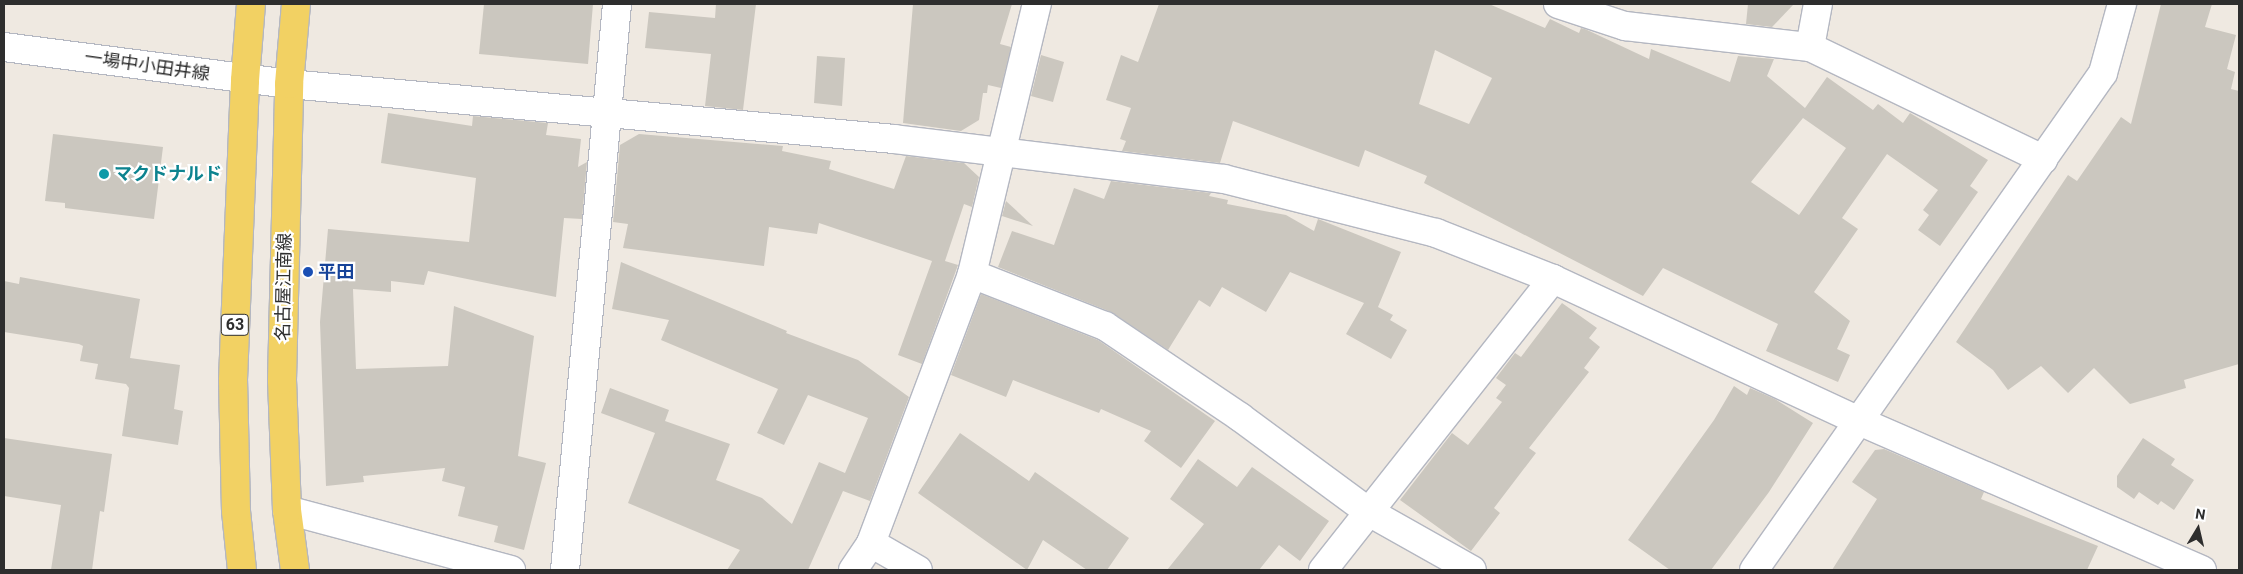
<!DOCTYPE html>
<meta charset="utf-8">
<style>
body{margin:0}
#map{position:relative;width:2243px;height:574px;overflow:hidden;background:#efe9e1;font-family:Roboto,"Noto Sans JP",sans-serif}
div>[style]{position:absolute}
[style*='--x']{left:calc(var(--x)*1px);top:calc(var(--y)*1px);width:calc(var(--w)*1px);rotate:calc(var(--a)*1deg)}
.building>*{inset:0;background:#cbc7bf}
.roads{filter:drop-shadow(1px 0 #b4b7c1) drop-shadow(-1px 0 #b4b7c1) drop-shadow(0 1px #b4b7c1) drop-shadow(0 -1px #b4b7c1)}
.minor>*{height:28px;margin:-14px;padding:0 14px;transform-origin:14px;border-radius:14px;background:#fff}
.tertiary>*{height:28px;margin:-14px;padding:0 14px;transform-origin:14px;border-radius:14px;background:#fff}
.secondary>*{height:28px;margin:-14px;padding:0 14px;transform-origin:14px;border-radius:14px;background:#fff}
.primary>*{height:28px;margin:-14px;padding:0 14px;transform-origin:14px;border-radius:14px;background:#f2d163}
.dots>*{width:14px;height:14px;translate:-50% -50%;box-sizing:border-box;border:2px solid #fff;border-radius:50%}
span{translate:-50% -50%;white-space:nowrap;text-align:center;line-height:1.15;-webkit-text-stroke:4.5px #fff;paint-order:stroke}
.shield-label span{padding:1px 4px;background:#fff;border:1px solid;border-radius:4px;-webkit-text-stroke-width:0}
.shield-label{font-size:16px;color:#2e2e2e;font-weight:700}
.street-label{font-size:18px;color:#2e2e2e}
.culture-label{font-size:18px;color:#0d838f;font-weight:700}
.left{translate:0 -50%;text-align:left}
.transit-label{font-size:18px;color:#164399;font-weight:700}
.frame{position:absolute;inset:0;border:5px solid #2e2e2e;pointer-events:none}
.north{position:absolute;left:2173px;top:504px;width:50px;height:50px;-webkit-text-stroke:4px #fff;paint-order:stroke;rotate:9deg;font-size:14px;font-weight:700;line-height:20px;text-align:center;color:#2e2e2e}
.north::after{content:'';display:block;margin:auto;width:18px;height:22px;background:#2e2e2e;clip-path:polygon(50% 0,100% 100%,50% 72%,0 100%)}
</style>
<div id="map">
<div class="building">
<i style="clip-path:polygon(484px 4px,593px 4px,588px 64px,479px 54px)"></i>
<i style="clip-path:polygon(716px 4px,756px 4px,743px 110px,705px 106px,711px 54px,645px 48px,649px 12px,715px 18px)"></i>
<i style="clip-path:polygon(913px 4px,1012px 4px,1000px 44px,1011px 47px,1001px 88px,988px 85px,987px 93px,983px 93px,979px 120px,961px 131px,903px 123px)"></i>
<i style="clip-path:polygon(evenodd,1159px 4px,1489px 4px,1545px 28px,1550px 19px,1579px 33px,1581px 28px,1585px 29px,1649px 59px,1651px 49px,1730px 82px,1738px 56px,1774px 59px,1767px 76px,1805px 108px,1827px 77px,1873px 110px,1878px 104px,1903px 123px,1910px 113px,1988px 160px,1970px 186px,1978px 192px,1940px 246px,1918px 230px,1929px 215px,1923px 210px,1938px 190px,1887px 154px,1842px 218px,1858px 229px,1814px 292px,1850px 321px,1837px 349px,1850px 355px,1838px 382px,1766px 351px,1778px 324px,1663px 268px,1643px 296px,1424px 183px,1427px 176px,1365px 150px,1359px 167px,1233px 121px,1220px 163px,1122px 151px,1126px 141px,1120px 139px,1131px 108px,1106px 100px,1121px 55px,1138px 62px,1159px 4px,1435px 50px,1492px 78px,1469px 124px,1419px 104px,1435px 50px,1159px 4px,1803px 118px,1846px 148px,1799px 215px,1751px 182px,1803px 118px)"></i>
<i style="clip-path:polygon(1748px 4px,1794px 4px,1772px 27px,1746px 24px)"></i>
<i style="clip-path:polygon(2161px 4px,2212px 4px,2205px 27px,2236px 35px,2227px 69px,2235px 72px,2231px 89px,2239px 91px,2239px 364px,2184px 380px,2186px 388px,2130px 404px,2094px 368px,2068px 393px,2041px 366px,2008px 390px,1993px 370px,1956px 342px,2068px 175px,2077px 181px,2121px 117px,2131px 124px)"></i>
<i style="clip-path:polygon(1041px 55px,1064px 62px,1053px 102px,1031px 96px)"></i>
<i style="clip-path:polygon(817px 56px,845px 58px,842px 106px,814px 103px)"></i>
<i style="clip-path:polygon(388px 113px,472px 126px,473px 116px,548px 123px,546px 135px,581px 139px,578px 167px,587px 162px,582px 219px,564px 218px,556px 297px,428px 271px,424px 285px,391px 281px,391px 292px,353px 289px,356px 369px,448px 366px,454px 306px,534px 336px,518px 456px,546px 463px,524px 550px,494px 542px,498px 526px,458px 516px,465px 487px,442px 481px,445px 468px,363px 476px,364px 482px,326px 486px,320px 322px,328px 229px,469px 242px,476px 178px,381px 163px)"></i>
<i style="clip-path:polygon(53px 134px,163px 147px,154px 219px,65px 208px,65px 203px,45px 201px)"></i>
<i style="clip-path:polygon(639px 134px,783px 146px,782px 151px,831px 161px,829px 169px,894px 189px,906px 156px,964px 163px,979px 177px,972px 207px,964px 204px,945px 261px,958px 265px,922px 364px,898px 355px,932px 261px,819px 223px,817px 234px,769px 227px,764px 266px,623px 248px,628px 224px,613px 222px,620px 145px)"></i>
<i style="clip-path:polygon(1111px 181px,1211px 193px,1209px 196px,1228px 200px,1227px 204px,1286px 215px,1314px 231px,1318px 219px,1401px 252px,1378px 307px,1393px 315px,1390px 320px,1407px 330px,1391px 359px,1346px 334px,1364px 303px,1290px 272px,1266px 312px,1222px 287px,1210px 307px,1199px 300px,1168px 350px,1111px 312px,998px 267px,1012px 231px,1054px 245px,1074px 188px,1104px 199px)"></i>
<i style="clip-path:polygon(1006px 201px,1033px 226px,1002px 216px)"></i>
<i style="clip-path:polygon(621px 262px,787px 331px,786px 333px,858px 360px,909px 397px,870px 501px,843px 491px,808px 570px,727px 570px,740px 550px,628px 503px,655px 433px,601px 413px,610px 388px,669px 410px,665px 421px,730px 444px,716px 480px,762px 498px,792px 524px,819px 462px,845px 473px,868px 418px,808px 395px,784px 445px,757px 433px,778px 389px,661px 340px,669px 320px,612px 309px)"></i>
<i style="clip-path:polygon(20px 277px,140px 299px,130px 358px,180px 365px,174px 409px,183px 411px,178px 445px,122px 436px,129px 388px,126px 384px,95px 379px,98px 364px,80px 361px,83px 346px,79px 344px,4px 332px,4px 281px,19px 284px)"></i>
<i style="clip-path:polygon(981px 294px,1098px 340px,1215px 421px,1181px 468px,1144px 441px,1151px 431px,1101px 409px,1099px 413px,1013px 380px,1006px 397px,951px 375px)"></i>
<i style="clip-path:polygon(1562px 303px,1597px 328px,1589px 338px,1600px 347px,1584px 368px,1589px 372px,1529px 448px,1536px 453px,1494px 508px,1500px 513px,1471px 551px,1400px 500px,1452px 433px,1468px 445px,1502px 402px,1496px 398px,1506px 385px,1496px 378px,1515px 353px,1521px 357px)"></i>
<i style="clip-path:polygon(1734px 386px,1747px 395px,1750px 388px,1775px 399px,1813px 423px,1769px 492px,1711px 570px,1670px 570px,1628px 540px,1714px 420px)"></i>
<i style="clip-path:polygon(960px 433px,1029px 481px,1035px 472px,1129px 538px,1107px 570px,1087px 570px,1043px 540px,1027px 570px,918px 493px)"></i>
<i style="clip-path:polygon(4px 438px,112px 454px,104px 512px,100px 511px,92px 570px,51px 570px,61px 505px,4px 496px)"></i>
<i style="clip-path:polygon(2143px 438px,2175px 459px,2171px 465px,2194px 480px,2174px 510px,2161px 501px,2158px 505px,2139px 492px,2134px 499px,2117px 487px,2117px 476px)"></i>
<i style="clip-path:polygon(1884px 449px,1984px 492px,1981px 499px,2098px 546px,2087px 570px,1832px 570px,1877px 499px,1852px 482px,1875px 450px)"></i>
<i style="clip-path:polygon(1198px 459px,1237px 487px,1252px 467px,1329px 521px,1300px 561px,1279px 545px,1259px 570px,1167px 570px,1204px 524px,1170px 499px)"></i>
</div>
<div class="roads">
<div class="minor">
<i style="--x:1558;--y:4;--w:71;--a:18.2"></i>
<i style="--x:1625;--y:26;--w:186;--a:6.5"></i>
<i style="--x:1810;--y:47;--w:259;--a:25.7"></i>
<i style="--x:1810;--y:47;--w:44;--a:-79.5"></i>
<i style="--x:289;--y:84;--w:607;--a:5.19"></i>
<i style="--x:894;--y:139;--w:332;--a:6.9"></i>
<i style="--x:1224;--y:179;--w:219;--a:14.3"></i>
<i style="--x:1436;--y:233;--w:126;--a:21.5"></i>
<i style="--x:1553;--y:279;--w:337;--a:24.9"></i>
<i style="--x:1859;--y:421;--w:374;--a:23.5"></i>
<i style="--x:972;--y:274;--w:143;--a:21.4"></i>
<i style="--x:1105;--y:326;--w:163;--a:34"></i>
<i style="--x:1240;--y:417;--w:160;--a:36.4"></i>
<i style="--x:1369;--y:512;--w:118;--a:29.4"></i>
<i style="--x:287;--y:510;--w:232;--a:15"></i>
<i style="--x:871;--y:543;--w:54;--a:29.9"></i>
<i style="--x:565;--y:570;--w:568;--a:-84.75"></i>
<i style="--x:853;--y:570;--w:32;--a:-56"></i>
<i style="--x:871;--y:543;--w:287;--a:-69.4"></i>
<i style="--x:972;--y:274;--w:278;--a:-76.5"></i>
<i style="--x:1323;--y:570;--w:371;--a:-51.7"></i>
</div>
<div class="tertiary">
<i style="--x:1754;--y:570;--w:607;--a:-54.92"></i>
<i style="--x:2103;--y:73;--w:72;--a:-74.6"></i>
</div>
<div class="secondary">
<i style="--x:4;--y:47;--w:287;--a:7.4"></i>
</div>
<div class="primary">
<i style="--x:242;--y:570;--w:59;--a:-95.8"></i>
<i style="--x:236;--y:511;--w:131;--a:-91.3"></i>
<i style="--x:233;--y:380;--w:300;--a:-87.7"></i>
<i style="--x:245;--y:80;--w:76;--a:-85.5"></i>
<i style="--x:295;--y:570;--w:61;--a:-97.6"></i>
<i style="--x:287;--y:510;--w:130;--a:-92.2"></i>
<i style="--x:282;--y:380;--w:296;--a:-88.6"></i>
<i style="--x:289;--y:84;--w:80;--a:-85"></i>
</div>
</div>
<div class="dots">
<i style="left:104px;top:174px;background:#0f9aa8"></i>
<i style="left:308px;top:272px;background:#1a4fb4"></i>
</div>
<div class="shield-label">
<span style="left:235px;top:325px">63</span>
</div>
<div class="street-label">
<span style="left:147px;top:66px;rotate:8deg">一場中小田井線</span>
<span style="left:284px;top:287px;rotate:-89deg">名古屋江南線</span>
</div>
<div class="culture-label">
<span class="left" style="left:114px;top:174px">マクドナルド</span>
</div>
<div class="transit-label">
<span class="left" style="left:318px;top:272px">平田</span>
</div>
<div class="frame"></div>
<div class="north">N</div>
</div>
